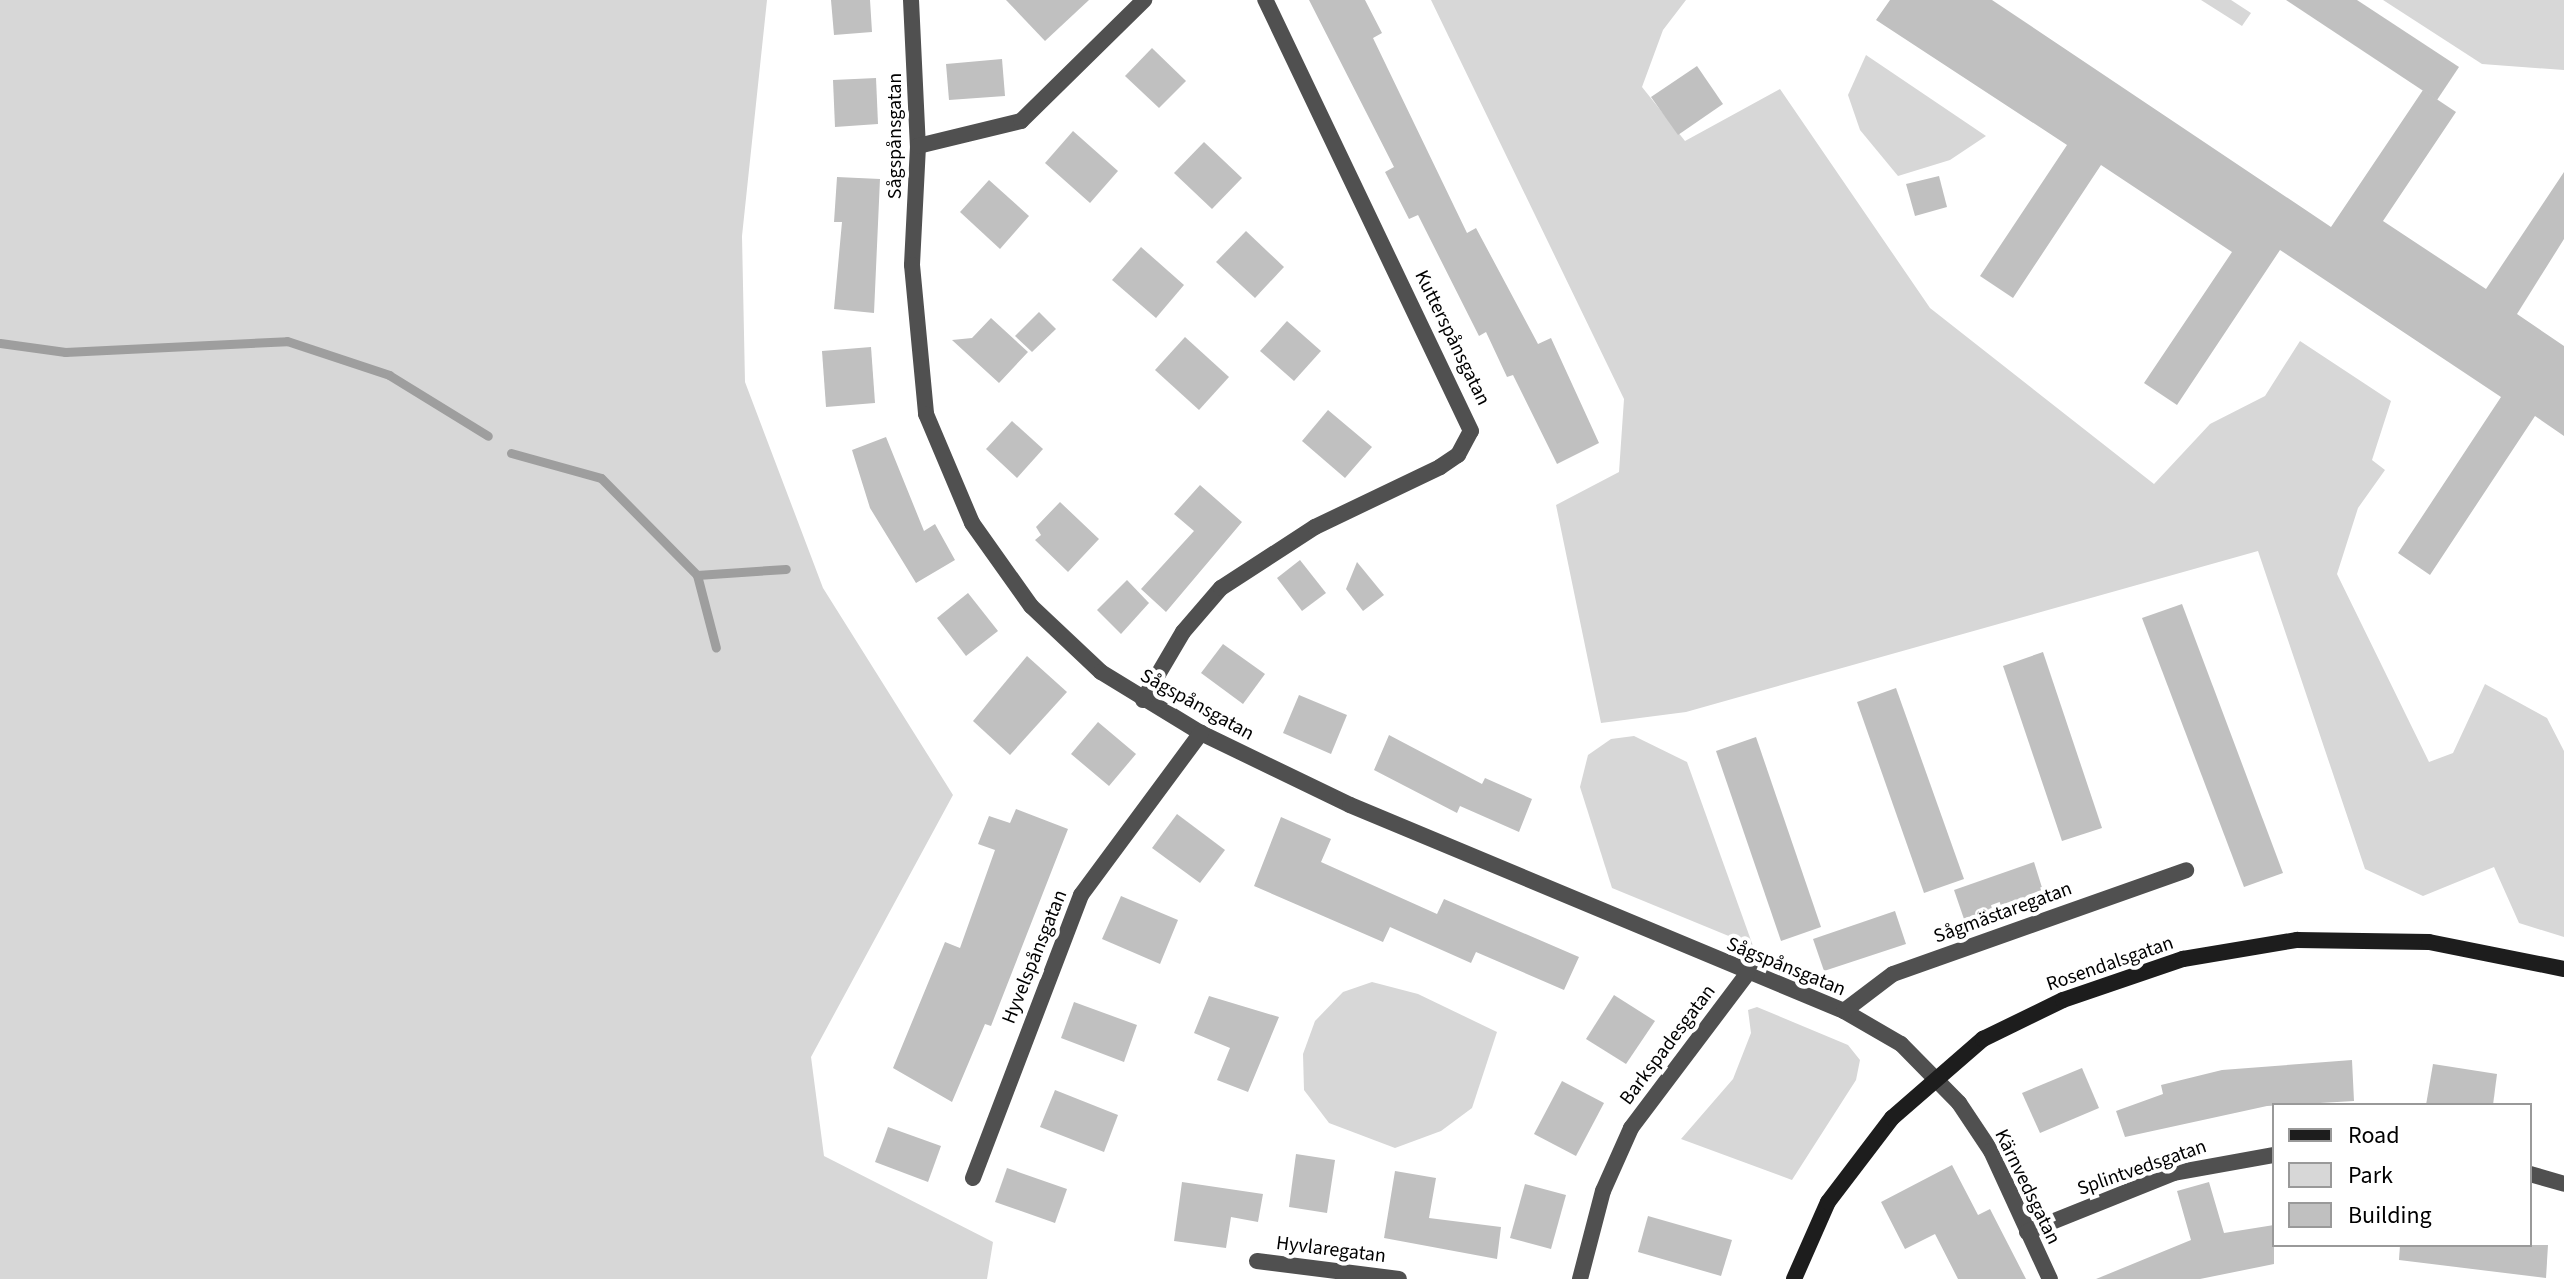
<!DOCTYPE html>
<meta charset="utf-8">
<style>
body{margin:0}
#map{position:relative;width:2564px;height:1279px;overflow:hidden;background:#fff;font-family:"Source Sans 3",sans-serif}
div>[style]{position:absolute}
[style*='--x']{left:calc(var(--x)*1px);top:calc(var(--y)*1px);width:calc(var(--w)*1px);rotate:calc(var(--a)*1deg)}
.green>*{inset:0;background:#d7d7d7}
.stream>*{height:9px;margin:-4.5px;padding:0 4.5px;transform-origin:4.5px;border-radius:4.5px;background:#9e9e9e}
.building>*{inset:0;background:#c0c0c0}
.street>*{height:16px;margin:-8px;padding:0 8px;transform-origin:8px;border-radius:8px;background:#505050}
.secondary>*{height:16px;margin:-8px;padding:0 8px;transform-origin:8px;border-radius:8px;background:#1d1d1d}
span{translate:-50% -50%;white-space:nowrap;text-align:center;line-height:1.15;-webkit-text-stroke:8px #fff;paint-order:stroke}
.street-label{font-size:20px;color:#000}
.legend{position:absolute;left:2272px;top:1103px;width:260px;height:144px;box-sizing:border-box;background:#fff;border:2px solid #999;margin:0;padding:10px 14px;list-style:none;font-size:24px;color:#000}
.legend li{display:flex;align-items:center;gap:16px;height:40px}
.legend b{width:40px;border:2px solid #999}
</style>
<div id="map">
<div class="green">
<i style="clip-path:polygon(0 0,767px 0,742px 236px,745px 382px,823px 588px,953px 795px,811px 1057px,824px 1156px,993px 1242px,987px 1279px,0 1279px)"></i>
<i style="clip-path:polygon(1431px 0,1686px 0,1663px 30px,1642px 87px,1685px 141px,1780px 89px,1930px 308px,2154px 484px,2210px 424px,2265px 396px,2300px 341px,2391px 401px,2372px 460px,2385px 470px,2358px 508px,2337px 574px,2429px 762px,2453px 753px,2485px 684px,2547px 718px,2564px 751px,2564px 937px,2519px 923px,2494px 867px,2423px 896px,2365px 869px,2258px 551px,1686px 712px,1601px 723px,1556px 505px,1619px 472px,1624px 399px)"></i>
<i style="clip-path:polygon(2201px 0,2231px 0,2251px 13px,2242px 26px)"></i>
<i style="clip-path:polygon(2383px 0,2564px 0,2564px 70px,2482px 64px)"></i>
<i style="clip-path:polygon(1866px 55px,1986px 136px,1950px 160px,1898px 176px,1860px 130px,1848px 95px)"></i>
<i style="clip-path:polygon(1634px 736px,1687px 762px,1753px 946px,1612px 888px,1580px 787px,1588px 755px,1611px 739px)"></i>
<i style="clip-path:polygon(1372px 982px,1418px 994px,1497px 1032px,1472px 1108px,1441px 1131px,1395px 1148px,1329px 1123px,1304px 1090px,1303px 1054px,1315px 1021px,1343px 992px)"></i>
<i style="clip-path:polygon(1757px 1007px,1848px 1045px,1860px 1060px,1856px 1080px,1792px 1180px,1681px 1139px,1733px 1079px,1751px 1033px,1748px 1010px)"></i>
</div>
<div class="stream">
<i style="--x:0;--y:343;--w:66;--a:7.9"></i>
<i style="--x:65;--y:352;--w:222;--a:-2.8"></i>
<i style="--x:287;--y:341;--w:108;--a:18.4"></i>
<i style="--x:389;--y:375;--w:116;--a:31.6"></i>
<i style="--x:511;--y:453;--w:93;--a:15.5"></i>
<i style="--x:601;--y:478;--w:136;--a:45.3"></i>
<i style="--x:697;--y:575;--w:75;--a:75.4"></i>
<i style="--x:697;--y:575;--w:89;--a:-3.9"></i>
</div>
<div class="building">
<i style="clip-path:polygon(831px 0,870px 0,872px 32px,834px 35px)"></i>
<i style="clip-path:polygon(1006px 0,1089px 0,1045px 41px)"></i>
<i style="clip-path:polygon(1309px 0,1365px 0,1382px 33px,1373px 38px,1467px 233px,1476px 228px,1538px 344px,1551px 338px,1599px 443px,1557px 464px,1513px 375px,1507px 377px,1486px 332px,1479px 336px,1418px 215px,1409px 219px,1385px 172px,1394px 167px)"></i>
<i style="clip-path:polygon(1890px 0,1992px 0,2331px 227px,2423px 90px,2456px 112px,2383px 221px,2486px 289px,2564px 172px,2564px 239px,2517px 314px,2564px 346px,2564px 436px,2535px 416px,2430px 575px,2398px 553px,2501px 397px,2280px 250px,2177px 405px,2144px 383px,2232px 252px,2101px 165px,2013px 298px,1980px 276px,2067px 145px,1876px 20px)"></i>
<i style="clip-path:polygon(2286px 0,2357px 0,2459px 67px,2437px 100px)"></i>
<i style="clip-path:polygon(1152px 48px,1186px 81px,1159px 108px,1125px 76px)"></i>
<i style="clip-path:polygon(1002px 59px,1005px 96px,949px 100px,946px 64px)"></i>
<i style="clip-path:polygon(1697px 66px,1723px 104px,1678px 135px,1651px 97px)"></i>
<i style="clip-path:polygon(876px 78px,878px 124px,835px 127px,833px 80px)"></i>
<i style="clip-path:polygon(1073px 131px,1118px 171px,1090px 203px,1045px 163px)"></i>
<i style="clip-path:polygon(1204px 142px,1242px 178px,1212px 209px,1174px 173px)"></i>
<i style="clip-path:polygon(1939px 176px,1947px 207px,1915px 216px,1906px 184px)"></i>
<i style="clip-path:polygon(837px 177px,880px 179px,874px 313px,834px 309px,842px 222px,834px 222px)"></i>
<i style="clip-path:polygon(989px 180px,1029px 216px,1000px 249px,960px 212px)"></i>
<i style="clip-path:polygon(1246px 231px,1284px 267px,1255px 298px,1216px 262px)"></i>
<i style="clip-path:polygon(1141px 247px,1184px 285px,1156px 318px,1112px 280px)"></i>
<i style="clip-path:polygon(1039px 312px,1056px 329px,1032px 352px,1015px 336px)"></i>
<i style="clip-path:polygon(991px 318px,1028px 352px,999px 383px,952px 340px,972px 338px)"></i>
<i style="clip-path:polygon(1287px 321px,1321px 351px,1294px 381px,1260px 351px)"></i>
<i style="clip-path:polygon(1185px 337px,1229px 377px,1199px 410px,1155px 370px)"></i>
<i style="clip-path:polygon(871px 347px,875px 403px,826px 407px,822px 351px)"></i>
<i style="clip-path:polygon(1328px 410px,1372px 447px,1345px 478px,1302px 441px)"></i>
<i style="clip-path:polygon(1012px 421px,1043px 449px,1017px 478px,986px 449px)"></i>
<i style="clip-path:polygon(886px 437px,924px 531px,935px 524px,955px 560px,916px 583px,870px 508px,852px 450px)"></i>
<i style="clip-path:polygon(1200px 485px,1242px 522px,1166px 612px,1141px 589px,1194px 531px,1174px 514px)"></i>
<i style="clip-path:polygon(1060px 502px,1099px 539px,1068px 572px,1035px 540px,1041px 535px,1036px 527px)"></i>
<i style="clip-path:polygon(1300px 560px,1326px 593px,1302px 611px,1277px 578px)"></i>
<i style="clip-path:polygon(1357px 562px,1384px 595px,1363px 611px,1346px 589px)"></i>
<i style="clip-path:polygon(1127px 580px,1149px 603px,1121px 634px,1097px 610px)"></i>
<i style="clip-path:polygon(968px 593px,998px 631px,966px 656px,937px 618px)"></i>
<i style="clip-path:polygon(2182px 604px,2283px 873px,2244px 887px,2142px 618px)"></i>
<i style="clip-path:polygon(1223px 644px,1265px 674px,1243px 704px,1201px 673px)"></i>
<i style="clip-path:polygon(2043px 652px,2102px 828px,2062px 841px,2003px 666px)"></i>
<i style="clip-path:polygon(1027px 656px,1067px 692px,1010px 755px,973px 721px)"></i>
<i style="clip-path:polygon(1896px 688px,1964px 879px,1924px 893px,1857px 702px)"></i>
<i style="clip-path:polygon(1299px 695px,1347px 715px,1331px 754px,1283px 733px)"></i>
<i style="clip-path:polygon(1098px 722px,1136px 754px,1109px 786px,1071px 754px)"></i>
<i style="clip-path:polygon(1389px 735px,1482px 784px,1485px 778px,1532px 799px,1519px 832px,1460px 806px,1457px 813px,1374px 770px)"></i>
<i style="clip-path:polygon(1756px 737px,1821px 927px,1781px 941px,1716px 751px)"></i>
<i style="clip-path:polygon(1016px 809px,1068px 829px,991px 1026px,985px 1024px,952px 1102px,893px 1068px,945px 942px,960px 948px,995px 850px,978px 844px,989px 816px,1010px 823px)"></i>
<i style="clip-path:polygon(1177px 814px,1225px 850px,1200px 883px,1152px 848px)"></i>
<i style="clip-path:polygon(1281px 817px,1331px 839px,1321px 862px,1437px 914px,1444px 899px,1579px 957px,1564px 990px,1476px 952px,1471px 963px,1390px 927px,1383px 942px,1254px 886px)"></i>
<i style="clip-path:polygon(2034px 862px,2044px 894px,1965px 922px,1954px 890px)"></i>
<i style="clip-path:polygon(1121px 896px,1178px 920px,1160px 964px,1102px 939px)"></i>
<i style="clip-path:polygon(1895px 911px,1906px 944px,1824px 971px,1813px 939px)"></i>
<i style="clip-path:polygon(1614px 995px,1655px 1021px,1626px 1064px,1586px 1039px)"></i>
<i style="clip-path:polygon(1209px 996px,1279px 1017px,1248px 1092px,1217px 1080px,1230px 1048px,1194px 1033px)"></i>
<i style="clip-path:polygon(1074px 1002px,1137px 1025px,1124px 1062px,1061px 1038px)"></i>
<i style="clip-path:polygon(2352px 1060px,2354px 1101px,2267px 1106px,2125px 1137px,2116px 1111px,2163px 1094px,2161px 1085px,2222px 1070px)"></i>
<i style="clip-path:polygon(2433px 1064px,2497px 1074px,2493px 1105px,2426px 1105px)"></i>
<i style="clip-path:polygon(2082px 1068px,2099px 1108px,2040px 1133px,2022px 1093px)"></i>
<i style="clip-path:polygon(1562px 1081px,1604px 1103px,1576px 1156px,1534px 1134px)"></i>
<i style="clip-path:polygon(1055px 1090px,1118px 1115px,1104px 1152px,1040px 1127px)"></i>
<i style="clip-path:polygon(888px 1127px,941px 1146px,928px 1182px,875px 1162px)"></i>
<i style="clip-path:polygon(1296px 1154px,1335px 1160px,1327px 1213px,1289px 1207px)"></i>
<i style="clip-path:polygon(1952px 1165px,1978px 1215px,1990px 1209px,2026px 1279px,1958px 1279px,1935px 1234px,1905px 1249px,1881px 1202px)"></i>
<i style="clip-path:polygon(1007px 1168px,1067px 1189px,1055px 1223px,995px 1202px)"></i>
<i style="clip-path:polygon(1395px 1171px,1436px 1178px,1429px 1218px,1501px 1227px,1497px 1259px,1384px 1238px)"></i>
<i style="clip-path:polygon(1182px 1182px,1263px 1194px,1258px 1222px,1231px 1217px,1226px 1248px,1174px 1241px)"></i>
<i style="clip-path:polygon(2209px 1182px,2224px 1233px,2274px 1225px,2274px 1264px,2200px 1279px,2096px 1279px,2191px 1240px,2177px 1191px)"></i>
<i style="clip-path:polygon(1525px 1184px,1566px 1195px,1551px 1249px,1510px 1238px)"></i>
<i style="clip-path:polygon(1648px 1216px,1732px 1240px,1721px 1276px,1638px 1252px)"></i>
<i style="clip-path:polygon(2400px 1245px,2548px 1245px,2546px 1278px,2399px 1260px)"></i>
</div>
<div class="street">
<i style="--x:911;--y:0;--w:146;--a:87.3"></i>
<i style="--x:918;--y:146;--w:119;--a:92.9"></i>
<i style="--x:912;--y:265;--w:150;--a:84.6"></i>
<i style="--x:926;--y:414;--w:118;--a:67.1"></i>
<i style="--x:972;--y:523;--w:102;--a:54.6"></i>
<i style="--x:1031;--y:606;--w:96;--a:43.3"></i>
<i style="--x:1101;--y:672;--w:117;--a:31.4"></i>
<i style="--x:1201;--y:733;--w:165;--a:25.8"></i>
<i style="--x:1350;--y:805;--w:535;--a:22.64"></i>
<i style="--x:1844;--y:1011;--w:66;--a:30.1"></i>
<i style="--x:1901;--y:1044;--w:83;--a:45.5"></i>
<i style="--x:1959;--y:1103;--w:58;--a:56.3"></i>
<i style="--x:1991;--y:1151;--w:141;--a:65.3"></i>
<i style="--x:918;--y:146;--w:106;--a:-13.6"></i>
<i style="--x:1021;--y:121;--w:173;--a:-44.5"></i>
<i style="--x:1143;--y:700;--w:79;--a:-59.5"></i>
<i style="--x:1183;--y:632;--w:58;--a:-49.2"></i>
<i style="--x:1221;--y:588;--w:112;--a:-33"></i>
<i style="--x:1315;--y:527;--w:139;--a:-25.6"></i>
<i style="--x:1440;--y:467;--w:22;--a:-34"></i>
<i style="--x:1458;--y:455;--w:27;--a:-62"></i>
<i style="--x:1471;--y:431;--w:478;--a:-115.5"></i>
<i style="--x:1844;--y:1011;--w:61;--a:-37.1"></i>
<i style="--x:1893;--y:974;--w:311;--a:-19.5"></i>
<i style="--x:2530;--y:1174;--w:35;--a:16"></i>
<i style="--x:973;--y:1178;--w:303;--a:-69.1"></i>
<i style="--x:1081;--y:895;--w:202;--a:-53.5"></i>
<i style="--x:2027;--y:1232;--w:158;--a:-21.9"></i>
<i style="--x:2174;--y:1173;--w:102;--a:-10.2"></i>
<i style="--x:1257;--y:1261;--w:143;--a:7.2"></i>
<i style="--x:1580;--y:1279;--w:91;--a:-75.4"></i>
<i style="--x:1603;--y:1191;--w:69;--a:-66"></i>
<i style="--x:1631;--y:1128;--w:193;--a:-53"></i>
</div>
<div class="secondary">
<i style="--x:1794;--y:1279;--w:84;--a:-66.2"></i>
<i style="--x:1828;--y:1202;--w:106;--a:-52.7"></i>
<i style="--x:1892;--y:1118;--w:121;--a:-41"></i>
<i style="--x:1983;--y:1039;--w:89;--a:-26"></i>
<i style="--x:2063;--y:1000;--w:127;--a:-18.9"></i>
<i style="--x:2183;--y:959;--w:116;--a:-9.5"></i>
<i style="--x:2297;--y:940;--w:132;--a:0.9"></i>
<i style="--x:2429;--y:942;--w:138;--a:11.3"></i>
</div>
<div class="street-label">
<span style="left:895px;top:136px;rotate:-90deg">Sågspånsgatan</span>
<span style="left:1452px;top:338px;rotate:64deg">Kutterspånsgatan</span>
<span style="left:1197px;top:705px;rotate:29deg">Sågspånsgatan</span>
<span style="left:2003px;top:913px;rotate:-20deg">Sågmästaregatan</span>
<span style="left:1035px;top:957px;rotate:-68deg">Hyvelspånsgatan</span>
<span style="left:2110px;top:964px;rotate:-19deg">Rosendalsgatan</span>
<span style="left:1786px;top:967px;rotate:22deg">Sågspånsgatan</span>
<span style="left:1668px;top:1045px;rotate:-53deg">Barkspadesgatan</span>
<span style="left:2142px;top:1168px;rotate:-19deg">Splintvedsgatan</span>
<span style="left:2027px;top:1187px;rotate:64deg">Kärnvedsgatan</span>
<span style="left:1331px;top:1250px;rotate:7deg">Hyvlaregatan</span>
</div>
<ul class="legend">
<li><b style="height:10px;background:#1d1d1d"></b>Road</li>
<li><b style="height:22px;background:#d7d7d7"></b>Park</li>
<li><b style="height:22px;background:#c0c0c0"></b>Building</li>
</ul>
</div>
